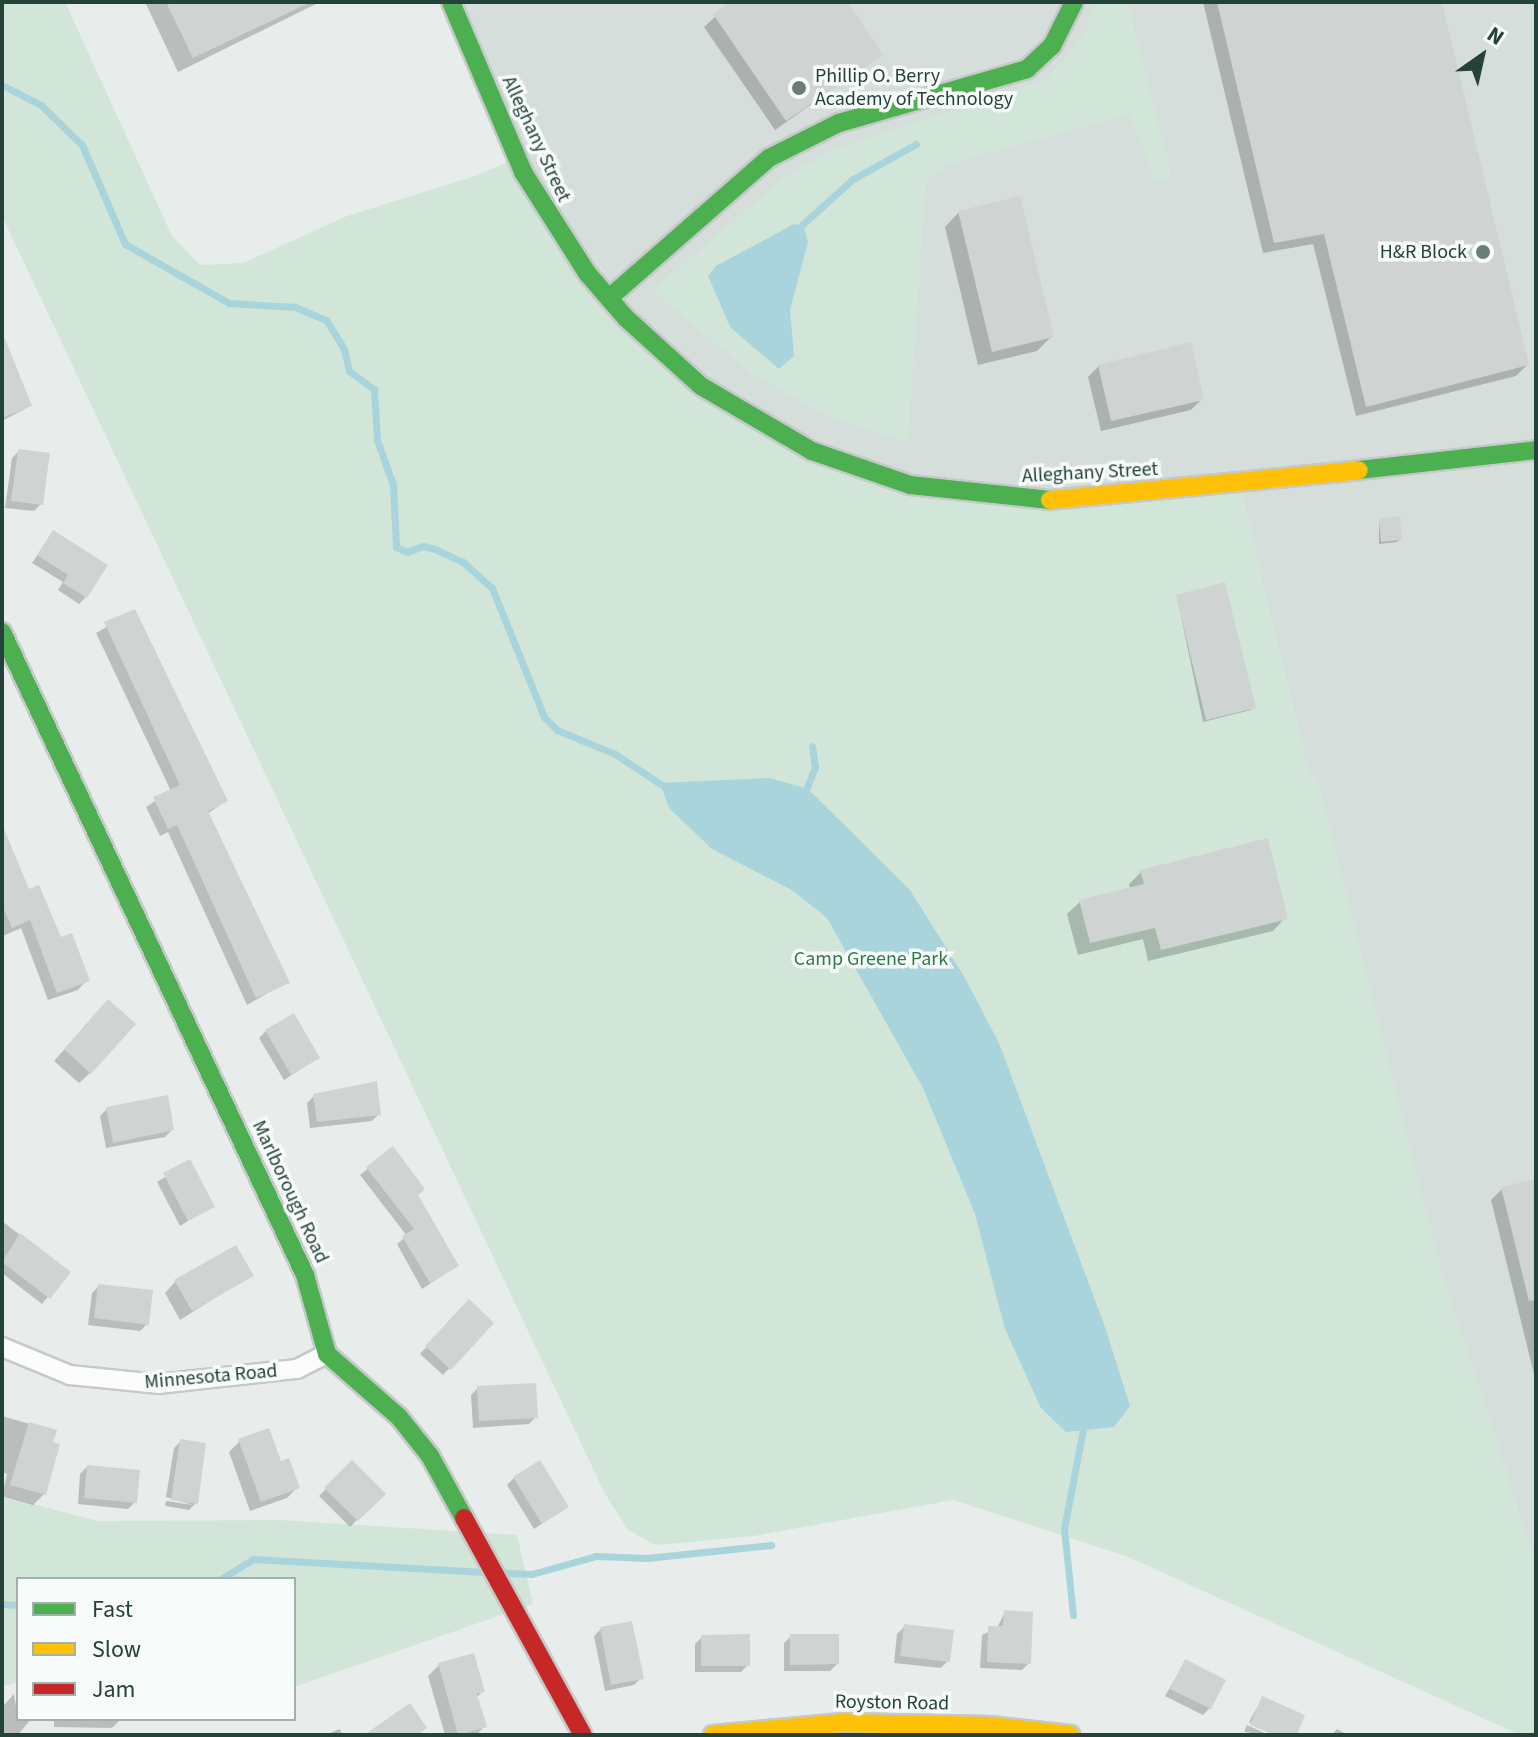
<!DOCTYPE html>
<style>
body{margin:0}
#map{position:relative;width:1538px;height:1737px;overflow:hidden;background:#e8edeb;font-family:"Source Sans 3",sans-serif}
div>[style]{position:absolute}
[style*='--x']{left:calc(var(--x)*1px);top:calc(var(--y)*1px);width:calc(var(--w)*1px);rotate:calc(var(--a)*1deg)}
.built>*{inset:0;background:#d6dedb}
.green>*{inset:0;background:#d1e6d8}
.water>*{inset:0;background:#a9d4db}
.shadow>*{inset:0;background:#0003}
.stream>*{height:7px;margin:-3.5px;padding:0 3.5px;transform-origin:3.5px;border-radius:3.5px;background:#a9d4db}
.building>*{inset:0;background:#cfd4d2}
.roads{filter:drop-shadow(2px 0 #c5cac8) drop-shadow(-2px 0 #c5cac8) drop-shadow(0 2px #c5cac8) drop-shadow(0 -2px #c5cac8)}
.street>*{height:18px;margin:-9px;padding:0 9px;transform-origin:9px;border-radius:9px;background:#fcfcfc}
.fast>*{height:18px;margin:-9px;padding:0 9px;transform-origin:9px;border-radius:9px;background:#4caf50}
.slow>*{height:18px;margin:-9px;padding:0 9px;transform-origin:9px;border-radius:9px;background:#ffc107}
.jam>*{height:18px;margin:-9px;padding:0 9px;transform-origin:9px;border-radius:9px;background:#c62828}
.dots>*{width:22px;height:22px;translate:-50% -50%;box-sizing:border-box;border:4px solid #f7fbf9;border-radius:50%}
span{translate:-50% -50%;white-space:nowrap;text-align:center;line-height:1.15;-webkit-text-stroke:7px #f7fbf9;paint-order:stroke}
.poi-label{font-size:20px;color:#24423a}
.left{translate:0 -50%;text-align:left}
.right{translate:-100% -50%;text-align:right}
.street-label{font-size:20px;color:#24423a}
.park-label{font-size:20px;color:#2d7a4b}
.frame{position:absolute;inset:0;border:4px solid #24423a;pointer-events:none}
.legend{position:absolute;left:16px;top:1577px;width:280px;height:144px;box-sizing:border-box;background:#f7fbf9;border:2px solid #a3b1ad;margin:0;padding:10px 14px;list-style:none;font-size:24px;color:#24423a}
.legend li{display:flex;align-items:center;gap:16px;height:40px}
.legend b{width:40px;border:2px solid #a3b1ad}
.north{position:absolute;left:1442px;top:16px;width:80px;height:80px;-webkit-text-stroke:6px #f7fbf9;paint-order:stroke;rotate:34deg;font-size:22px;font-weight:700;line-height:32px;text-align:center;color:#24423a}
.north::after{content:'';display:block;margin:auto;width:28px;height:36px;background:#24423a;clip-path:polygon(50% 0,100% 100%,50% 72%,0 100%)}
</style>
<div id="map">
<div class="built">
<i style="clip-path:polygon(454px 2px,1536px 2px,1536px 443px,1112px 492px,900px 480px,704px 385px,554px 223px)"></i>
<i style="clip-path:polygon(1536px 457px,1536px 1722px,1240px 488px)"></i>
</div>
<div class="green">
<i style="clip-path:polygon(2px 2px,65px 2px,172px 236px,200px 265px,243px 263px,347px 216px,478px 175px,514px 159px,696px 385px,911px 488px,1240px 488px,1310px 776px,1318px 778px,1444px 1281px,1536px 1562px,1536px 1735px,1520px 1735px,1126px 1556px,953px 1500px,754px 1536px,669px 1544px,655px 1545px,628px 1530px,604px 1492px,2px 216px)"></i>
<i style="clip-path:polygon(evenodd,1094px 2px,1128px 2px,1171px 173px,1164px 181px,1155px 180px,1130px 114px,948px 164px,926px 180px,908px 441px,837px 420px,755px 376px,653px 291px,788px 175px,829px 152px,1048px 79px,1086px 31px,1094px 2px,808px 242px,790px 310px,725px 316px,722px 302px,808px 242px)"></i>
<i style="clip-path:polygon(2px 1496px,98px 1521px,279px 1520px,517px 1535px,533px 1604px,294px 1687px,294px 1579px,18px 1579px,18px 1682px,2px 1687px)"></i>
</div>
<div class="water">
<i style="clip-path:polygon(794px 224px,804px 227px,808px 242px,790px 310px,794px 356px,779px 369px,730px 327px,708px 276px,716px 266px)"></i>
<i style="clip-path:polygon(770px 778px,808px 789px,910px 890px,965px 978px,999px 1043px,1105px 1327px,1130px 1406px,1114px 1427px,1066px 1432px,1041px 1408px,1005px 1329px,975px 1214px,923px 1088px,827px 918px,792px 890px,712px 849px,669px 808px,660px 783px)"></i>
</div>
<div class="shadow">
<i style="clip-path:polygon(145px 2px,320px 2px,178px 72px)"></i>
<i style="clip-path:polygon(725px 2px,845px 2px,881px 55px,775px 130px,704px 27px,727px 6px)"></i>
<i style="clip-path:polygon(1203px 2px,1440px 2px,1527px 365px,1516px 376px,1356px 416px,1313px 244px,1263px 253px)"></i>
<i style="clip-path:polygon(959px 212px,1052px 336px,1037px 351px,978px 365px,945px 227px)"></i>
<i style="clip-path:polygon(2px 365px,30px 406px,2px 421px)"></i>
<i style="clip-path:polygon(1099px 366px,1202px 399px,1191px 410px,1101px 431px,1088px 377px)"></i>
<i style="clip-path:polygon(19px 451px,41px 504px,34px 511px,5px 508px,12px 458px)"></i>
<i style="clip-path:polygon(1379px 521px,1400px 539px,1397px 542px,1379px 544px)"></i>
<i style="clip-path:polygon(53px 533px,86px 597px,79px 604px,58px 590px,63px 582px,32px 563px)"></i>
<i style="clip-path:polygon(1177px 597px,1254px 707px,1251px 710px,1203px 722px)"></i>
<i style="clip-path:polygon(134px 611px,226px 801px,207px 814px,287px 982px,247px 1005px,168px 832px,160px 836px,146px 807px,171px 791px,96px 633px)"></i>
<i style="clip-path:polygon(2px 836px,28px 891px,87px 980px,78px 990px,48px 1000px,21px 928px,3px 936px)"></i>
<i style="clip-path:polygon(1141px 872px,1285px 918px,1273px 931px,1148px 961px,1143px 939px,1078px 955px,1067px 914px,1080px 902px,1130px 889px,1129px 884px)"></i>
<i style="clip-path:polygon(97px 1013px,90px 1073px,79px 1083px,54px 1061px)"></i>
<i style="clip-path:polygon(266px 1031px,318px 1058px,284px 1080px,259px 1038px)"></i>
<i style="clip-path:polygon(314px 1096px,379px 1114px,372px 1121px,310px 1128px,307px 1103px)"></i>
<i style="clip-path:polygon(107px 1109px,172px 1130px,165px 1137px,106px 1148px,100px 1116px)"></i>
<i style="clip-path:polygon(392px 1149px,457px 1266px,422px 1289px,397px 1244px,407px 1236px,360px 1175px)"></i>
<i style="clip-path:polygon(190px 1162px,212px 1206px,180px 1226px,157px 1182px)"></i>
<i style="clip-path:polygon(1536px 1181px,1536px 1382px,1491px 1200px,1502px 1189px)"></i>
<i style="clip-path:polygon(2px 1221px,68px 1272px,42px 1304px,2px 1273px)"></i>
<i style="clip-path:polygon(251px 1275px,180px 1320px,165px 1293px,175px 1282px)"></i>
<i style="clip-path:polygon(99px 1286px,147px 1324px,140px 1331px,88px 1325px,92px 1293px)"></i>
<i style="clip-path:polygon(469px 1302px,491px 1323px,443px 1375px,420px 1354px)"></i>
<i style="clip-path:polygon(478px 1388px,536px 1417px,529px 1424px,473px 1428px,471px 1395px)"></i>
<i style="clip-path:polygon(2px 1416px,54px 1431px,44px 1494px,33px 1505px,2px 1496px,7px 1474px,2px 1472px)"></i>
<i style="clip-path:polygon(181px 1441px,196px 1503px,189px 1510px,165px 1506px,166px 1501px,193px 1505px,166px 1497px,174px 1448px)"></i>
<i style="clip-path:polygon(240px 1441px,280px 1463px,298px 1487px,287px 1498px,250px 1511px,229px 1452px)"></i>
<i style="clip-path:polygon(352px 1463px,383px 1494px,350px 1527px,319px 1496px)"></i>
<i style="clip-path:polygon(87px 1467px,135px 1502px,128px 1509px,78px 1504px,80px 1474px)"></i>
<i style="clip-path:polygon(514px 1478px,567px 1507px,534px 1529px,507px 1485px)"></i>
<i style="clip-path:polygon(1005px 1612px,1029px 1663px,1022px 1670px,980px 1668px,982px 1635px,997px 1628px)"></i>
<i style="clip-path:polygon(904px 1627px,948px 1661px,941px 1668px,894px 1663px,897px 1634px)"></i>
<i style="clip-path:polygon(601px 1629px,641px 1678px,634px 1685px,605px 1691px,594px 1636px)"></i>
<i style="clip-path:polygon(791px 1636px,837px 1664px,830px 1671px,784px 1671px,784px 1643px)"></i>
<i style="clip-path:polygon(702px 1637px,748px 1665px,741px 1672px,695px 1672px,695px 1644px)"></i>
<i style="clip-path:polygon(1185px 1662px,1210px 1708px,1203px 1715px,1165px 1696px)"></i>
<i style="clip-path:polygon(439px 1665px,483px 1691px,476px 1698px,484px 1727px,476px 1735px,445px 1735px,428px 1676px)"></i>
<i style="clip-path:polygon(14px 1694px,18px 1719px,31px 1719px,18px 1735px,2px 1735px,2px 1707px)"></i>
<i style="clip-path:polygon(1262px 1699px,1295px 1735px,1280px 1735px,1249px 1722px)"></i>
<i style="clip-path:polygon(54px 1719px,119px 1719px,119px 1721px,112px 1728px,54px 1727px)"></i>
<i style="clip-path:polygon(1247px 1725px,1269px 1735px,1244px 1732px)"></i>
<i style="clip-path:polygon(340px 1729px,342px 1735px,325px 1735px)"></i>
<i style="clip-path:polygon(1337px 1729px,1348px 1735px,1331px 1735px)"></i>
</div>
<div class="stream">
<i style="--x:2;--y:85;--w:44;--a:27.1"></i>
<i style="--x:41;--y:105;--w:57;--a:44.3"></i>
<i style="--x:82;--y:145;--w:108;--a:66.5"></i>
<i style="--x:125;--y:244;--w:120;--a:29.6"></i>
<i style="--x:229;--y:303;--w:66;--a:3.5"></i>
<i style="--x:295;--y:307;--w:34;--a:23"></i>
<i style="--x:326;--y:320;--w:34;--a:58"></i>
<i style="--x:344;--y:349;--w:23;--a:77"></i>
<i style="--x:349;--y:371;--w:31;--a:36"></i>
<i style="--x:374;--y:389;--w:51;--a:86.6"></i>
<i style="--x:377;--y:440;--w:48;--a:70.4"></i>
<i style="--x:393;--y:485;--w:62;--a:87.2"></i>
<i style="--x:396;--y:547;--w:12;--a:24"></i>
<i style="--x:407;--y:552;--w:17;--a:-21"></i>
<i style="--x:423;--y:546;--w:12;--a:14"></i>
<i style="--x:435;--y:549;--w:31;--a:25"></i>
<i style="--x:463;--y:562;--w:39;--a:42"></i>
<i style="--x:492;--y:588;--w:139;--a:68"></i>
<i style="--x:544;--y:717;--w:18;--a:45"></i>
<i style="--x:557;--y:730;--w:63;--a:22.5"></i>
<i style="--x:615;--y:754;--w:60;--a:33.4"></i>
<i style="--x:795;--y:231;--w:78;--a:-41.9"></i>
<i style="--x:853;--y:179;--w:72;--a:-29.1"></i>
<i style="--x:803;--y:797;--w:32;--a:-68"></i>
<i style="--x:815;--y:767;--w:21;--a:-98"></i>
<i style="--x:504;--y:1573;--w:28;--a:2"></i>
<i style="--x:532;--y:1574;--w:66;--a:-15.7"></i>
<i style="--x:596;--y:1556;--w:51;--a:2.2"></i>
<i style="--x:647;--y:1558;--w:125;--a:-6"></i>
<i style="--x:221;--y:1579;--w:38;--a:-32"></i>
<i style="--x:253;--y:1559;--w:232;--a:3.2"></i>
<i style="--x:2;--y:1604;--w:16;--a:4"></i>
<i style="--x:1073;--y:1615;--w:86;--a:-96"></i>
<i style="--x:1064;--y:1529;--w:107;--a:-79.2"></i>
</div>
<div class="building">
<i style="clip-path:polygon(166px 2px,311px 2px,193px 58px)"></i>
<i style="clip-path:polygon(730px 2px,848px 2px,883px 55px,786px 121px,713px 14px)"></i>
<i style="clip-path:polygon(1217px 2px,1442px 2px,1529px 365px,1366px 407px,1324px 234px,1274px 243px)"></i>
<i style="clip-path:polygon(1020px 196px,1054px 337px,992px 352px,958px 211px)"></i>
<i style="clip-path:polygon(3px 334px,32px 406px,2px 418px,2px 335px)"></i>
<i style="clip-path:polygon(1191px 342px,1204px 400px,1111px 421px,1098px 365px)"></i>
<i style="clip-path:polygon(18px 449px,50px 453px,43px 505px,11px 501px)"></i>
<i style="clip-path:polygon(1400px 516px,1402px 540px,1381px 542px,1379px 519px)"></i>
<i style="clip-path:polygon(53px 530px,108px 565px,87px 598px,63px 583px,68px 575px,37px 555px)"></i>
<i style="clip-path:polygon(1225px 582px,1256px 708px,1206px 720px,1176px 595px)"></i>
<i style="clip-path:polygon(135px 609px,228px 801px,208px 811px,290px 983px,256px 998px,177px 825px,168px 829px,153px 797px,180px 785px,104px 622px)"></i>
<i style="clip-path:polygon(2px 824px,29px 889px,39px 885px,61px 937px,72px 933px,90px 981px,57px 993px,30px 920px,12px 928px,2px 905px)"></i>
<i style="clip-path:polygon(1268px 838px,1288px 919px,1161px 950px,1155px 928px,1090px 943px,1079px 900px,1144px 884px,1140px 870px)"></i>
<i style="clip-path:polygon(108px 999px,136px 1024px,91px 1074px,64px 1049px)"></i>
<i style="clip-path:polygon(294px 1013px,320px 1058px,291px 1075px,265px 1030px)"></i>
<i style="clip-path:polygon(377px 1081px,381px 1115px,317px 1122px,313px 1094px)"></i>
<i style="clip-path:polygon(168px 1095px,174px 1130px,113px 1143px,106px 1107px)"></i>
<i style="clip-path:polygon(393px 1146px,425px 1189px,418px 1195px,459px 1266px,430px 1283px,402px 1236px,414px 1229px,366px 1167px)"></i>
<i style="clip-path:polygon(190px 1159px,215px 1207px,188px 1221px,163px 1173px)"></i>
<i style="clip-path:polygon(1536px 1179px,1536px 1300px,1529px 1301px,1501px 1187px)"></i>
<i style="clip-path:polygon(20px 1233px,71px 1272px,50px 1299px,2px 1262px)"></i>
<i style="clip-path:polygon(236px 1245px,254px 1276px,192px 1311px,174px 1280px)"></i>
<i style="clip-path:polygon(98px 1284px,153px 1290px,149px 1325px,94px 1318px)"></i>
<i style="clip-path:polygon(469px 1299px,494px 1323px,451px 1370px,425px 1346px)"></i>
<i style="clip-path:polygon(536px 1383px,538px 1418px,479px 1421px,477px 1386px)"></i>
<i style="clip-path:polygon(29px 1422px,57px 1430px,53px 1442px,60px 1444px,46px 1495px,10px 1485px)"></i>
<i style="clip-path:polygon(269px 1428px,281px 1461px,289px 1458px,300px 1488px,261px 1502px,238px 1439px)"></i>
<i style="clip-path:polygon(180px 1439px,206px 1443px,198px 1504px,171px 1500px)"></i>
<i style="clip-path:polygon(352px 1460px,386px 1494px,358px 1521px,324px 1488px)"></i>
<i style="clip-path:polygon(540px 1460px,569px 1507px,542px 1524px,513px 1477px)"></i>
<i style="clip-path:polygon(87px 1465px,140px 1470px,137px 1503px,84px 1498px)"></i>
<i style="clip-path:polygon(1004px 1610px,1033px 1612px,1031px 1664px,987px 1662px,988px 1626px,1003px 1626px)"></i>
<i style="clip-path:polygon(632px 1621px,644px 1679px,611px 1685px,600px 1627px)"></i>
<i style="clip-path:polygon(904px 1624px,954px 1630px,950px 1662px,900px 1656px)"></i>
<i style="clip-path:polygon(750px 1634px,750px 1666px,701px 1666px,701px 1635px)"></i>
<i style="clip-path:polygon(790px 1634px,839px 1634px,839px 1664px,790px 1665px)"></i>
<i style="clip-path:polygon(474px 1653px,485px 1692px,477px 1694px,487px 1727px,458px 1735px,438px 1663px)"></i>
<i style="clip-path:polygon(1185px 1659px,1226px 1680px,1211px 1709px,1170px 1689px)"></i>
<i style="clip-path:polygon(1262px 1696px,1305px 1715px,1297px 1735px,1274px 1735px,1250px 1725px)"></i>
<i style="clip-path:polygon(410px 1703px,427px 1728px,417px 1735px,364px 1735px)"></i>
</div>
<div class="roads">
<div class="street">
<i style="--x:2;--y:1347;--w:74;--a:22.4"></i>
<i style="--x:70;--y:1375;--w:88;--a:5.8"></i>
<i style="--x:158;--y:1384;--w:140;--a:-6.2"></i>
<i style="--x:297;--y:1369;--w:34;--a:-27"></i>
</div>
<div class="fast">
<i style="--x:451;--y:2;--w:185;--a:67"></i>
<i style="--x:523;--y:172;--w:120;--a:57.6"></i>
<i style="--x:587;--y:273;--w:60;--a:49.1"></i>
<i style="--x:626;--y:318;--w:101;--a:42.2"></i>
<i style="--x:701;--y:386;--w:129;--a:30.4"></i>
<i style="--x:812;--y:451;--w:104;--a:19.1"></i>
<i style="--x:910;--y:485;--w:141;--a:6.1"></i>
<i style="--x:609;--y:298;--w:213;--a:-41.2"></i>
<i style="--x:769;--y:158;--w:78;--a:-26.6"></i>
<i style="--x:839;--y:123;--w:196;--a:-16"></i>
<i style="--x:1027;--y:69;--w:34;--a:-43"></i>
<i style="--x:1052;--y:46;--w:49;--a:-63.4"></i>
<i style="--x:1359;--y:470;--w:178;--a:-6.4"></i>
<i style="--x:2;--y:632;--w:711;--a:64.77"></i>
<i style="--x:305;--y:1275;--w:82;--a:74.4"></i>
<i style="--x:327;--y:1354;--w:96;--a:41.2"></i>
<i style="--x:399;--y:1417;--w:50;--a:51.5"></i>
<i style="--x:430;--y:1456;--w:71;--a:61.3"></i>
</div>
<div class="slow">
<i style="--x:1050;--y:500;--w:310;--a:-5.5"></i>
<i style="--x:713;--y:1735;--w:130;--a:-5.3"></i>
<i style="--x:842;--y:1723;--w:148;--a:1.2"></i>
<i style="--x:990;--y:1726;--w:81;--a:6.4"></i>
</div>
<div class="jam">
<i style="--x:464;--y:1518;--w:247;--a:61.3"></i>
</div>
</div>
<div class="dots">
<i style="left:799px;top:88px;background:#697e78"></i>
<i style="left:1483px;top:252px;background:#697e78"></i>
</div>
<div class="poi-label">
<span class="left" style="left:815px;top:88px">Phillip O. Berry<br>Academy of Technology</span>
<span class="right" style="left:1467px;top:252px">H&amp;R Block</span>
</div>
<div class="street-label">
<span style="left:536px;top:139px;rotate:65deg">Alleghany Street</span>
<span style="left:1090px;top:473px;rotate:-3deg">Alleghany Street</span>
<span style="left:290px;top:1192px;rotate:65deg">Marlborough Road</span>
<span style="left:211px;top:1377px;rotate:-5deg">Minnesota Road</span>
<span style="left:892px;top:1703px;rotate:1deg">Royston Road</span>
</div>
<div class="park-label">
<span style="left:871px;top:959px">Camp Greene Park</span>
</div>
<div class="frame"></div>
<ul class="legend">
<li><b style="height:10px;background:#4caf50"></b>Fast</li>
<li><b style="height:10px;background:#ffc107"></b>Slow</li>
<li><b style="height:10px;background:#c62828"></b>Jam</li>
</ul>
<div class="north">N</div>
</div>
